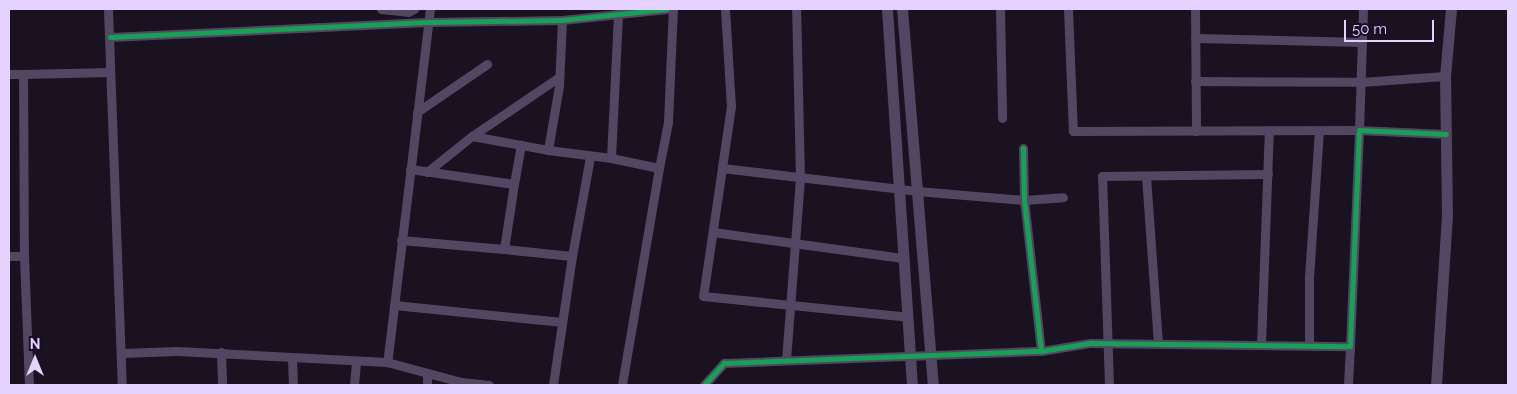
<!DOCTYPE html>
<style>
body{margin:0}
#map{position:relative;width:1517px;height:394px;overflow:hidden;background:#1a1221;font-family:Raleway,sans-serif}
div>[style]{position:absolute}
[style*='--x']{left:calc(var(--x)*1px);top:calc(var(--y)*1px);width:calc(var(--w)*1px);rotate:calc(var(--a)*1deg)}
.minor>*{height:9px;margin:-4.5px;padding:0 4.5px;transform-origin:4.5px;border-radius:4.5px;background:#514762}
.tertiary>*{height:11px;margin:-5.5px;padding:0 5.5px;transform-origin:5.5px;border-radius:5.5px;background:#514762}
.cycleway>*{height:5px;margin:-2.5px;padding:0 2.5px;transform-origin:2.5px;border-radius:2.5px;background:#1a9f57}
span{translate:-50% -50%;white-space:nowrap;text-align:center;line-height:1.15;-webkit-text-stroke:5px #1a0c27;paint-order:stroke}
.frame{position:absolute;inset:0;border:10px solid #e6d2ff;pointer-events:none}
.north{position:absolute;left:10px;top:334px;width:50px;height:50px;-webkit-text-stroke:4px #1a0c27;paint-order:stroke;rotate:0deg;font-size:14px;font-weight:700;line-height:20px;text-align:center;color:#e6d2ff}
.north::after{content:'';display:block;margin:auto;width:18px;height:22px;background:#e6d2ff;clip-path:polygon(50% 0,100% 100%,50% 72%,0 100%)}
.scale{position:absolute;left:1344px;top:20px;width:90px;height:22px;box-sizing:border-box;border:2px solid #e6d2ff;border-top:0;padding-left:6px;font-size:15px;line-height:18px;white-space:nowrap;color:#e6d2ff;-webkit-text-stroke:4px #1a0c27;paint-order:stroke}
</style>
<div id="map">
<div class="minor">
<i style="--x:108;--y:9;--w:376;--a:87.9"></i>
<i style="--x:381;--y:9;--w:27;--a:6"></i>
<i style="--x:408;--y:12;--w:7;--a:-27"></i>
<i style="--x:430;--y:9;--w:356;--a:96.9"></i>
<i style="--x:387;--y:362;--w:77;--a:15.1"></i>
<i style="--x:461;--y:382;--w:28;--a:6"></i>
<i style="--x:725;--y:9;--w:97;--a:86.5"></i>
<i style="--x:731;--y:106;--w:63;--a:98.3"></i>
<i style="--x:722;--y:168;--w:196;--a:6.7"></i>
<i style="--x:917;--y:191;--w:107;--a:4.8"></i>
<i style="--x:1024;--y:200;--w:39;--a:-4"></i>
<i style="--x:1000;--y:9;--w:109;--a:88.9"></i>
<i style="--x:1068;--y:9;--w:122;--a:87.7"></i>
<i style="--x:1073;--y:131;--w:286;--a:-0.2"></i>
<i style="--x:1359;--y:130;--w:121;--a:-88.1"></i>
<i style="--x:1195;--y:9;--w:122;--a:89.5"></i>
<i style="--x:562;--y:20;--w:66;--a:92.6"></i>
<i style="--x:559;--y:86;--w:65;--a:99.8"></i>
<i style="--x:548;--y:150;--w:64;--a:7.2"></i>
<i style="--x:611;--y:158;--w:49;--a:11.8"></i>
<i style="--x:659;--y:168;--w:220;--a:99.7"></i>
<i style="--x:110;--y:37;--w:317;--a:-2.7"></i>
<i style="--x:427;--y:22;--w:135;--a:-0.8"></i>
<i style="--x:562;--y:20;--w:105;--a:-6"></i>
<i style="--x:1195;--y:38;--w:167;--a:1.4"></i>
<i style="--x:9;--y:74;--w:14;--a:0"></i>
<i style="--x:23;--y:74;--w:182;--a:89.7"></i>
<i style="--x:23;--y:74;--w:87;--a:-1.3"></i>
<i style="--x:1195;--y:81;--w:166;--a:0.3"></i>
<i style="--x:1361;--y:82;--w:84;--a:-4.1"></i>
<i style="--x:417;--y:112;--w:85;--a:-34.4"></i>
<i style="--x:472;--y:136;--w:105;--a:-34.1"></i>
<i style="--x:611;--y:158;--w:145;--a:-87.2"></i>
<i style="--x:659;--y:168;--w:47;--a:-78.9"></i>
<i style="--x:668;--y:122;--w:113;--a:-87.5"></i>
<i style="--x:722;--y:168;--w:129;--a:98.4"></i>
<i style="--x:703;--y:296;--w:206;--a:5.8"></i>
<i style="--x:427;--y:172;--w:58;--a:-38.7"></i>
<i style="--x:472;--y:136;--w:77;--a:10.4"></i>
<i style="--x:1146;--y:176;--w:168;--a:85.9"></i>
<i style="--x:514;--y:184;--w:40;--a:-80"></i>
<i style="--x:713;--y:232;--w:193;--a:7.8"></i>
<i style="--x:401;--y:240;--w:103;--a:5"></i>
<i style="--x:504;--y:249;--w:66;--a:-81.3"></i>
<i style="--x:514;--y:184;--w:105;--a:-171.8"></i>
<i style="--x:504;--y:249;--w:68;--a:5.9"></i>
<i style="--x:572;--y:256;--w:130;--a:98.4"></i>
<i style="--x:9;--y:256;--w:15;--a:0"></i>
<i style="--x:24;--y:256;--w:129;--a:87.8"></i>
<i style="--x:572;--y:256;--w:101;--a:-79.7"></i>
<i style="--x:394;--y:305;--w:169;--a:5.8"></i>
<i style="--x:1261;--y:345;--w:215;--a:-87.9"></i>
<i style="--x:1309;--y:345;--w:68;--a:-90"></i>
<i style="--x:1309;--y:277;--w:147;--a:-86.1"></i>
<i style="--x:1041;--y:351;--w:50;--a:-9.3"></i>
<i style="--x:1090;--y:343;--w:260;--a:0.7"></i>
<i style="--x:1350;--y:346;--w:216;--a:-87.6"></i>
<i style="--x:1359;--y:130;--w:87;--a:2.6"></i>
<i style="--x:221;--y:352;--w:33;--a:88"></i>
<i style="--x:122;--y:353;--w:55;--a:-2.1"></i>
<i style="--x:177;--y:351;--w:210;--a:3"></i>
<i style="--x:292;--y:358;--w:27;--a:88"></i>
<i style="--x:786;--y:360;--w:182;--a:-85.6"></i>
<i style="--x:800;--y:179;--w:170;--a:-91.3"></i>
<i style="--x:354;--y:385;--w:24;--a:-85"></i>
<i style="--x:427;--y:385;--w:11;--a:-90"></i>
<i style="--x:704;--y:385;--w:30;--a:-48"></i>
<i style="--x:724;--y:363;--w:317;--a:-2.2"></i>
<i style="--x:1041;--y:351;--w:152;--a:-96.4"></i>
<i style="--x:1024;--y:200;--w:52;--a:-91.1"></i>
<i style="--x:1109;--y:385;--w:209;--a:-91.9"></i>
<i style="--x:1102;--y:176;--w:166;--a:-0.7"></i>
<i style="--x:1348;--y:385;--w:39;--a:-87"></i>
</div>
<div class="tertiary">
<i style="--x:887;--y:9;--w:377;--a:86.2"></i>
<i style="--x:902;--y:9;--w:377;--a:85.3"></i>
<i style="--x:1436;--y:385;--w:169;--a:-86.3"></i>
<i style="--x:1447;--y:216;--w:140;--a:-90.8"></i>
<i style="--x:1445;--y:76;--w:67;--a:-84.9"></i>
</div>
<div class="cycleway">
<i style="--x:110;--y:37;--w:317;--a:-2.7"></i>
<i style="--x:427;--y:22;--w:135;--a:-0.8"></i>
<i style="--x:562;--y:20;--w:105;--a:-6"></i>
<i style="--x:1041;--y:351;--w:50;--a:-9.3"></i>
<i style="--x:1090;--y:343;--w:260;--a:0.7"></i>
<i style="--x:1350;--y:346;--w:216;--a:-87.6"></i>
<i style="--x:1359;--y:130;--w:87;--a:2.6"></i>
<i style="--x:704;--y:385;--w:30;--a:-48"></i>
<i style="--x:724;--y:363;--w:317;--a:-2.2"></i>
<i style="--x:1041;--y:351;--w:152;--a:-96.4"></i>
<i style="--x:1024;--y:200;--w:52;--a:-91.1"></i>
</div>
<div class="frame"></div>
<div class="north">N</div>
<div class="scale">50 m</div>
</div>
